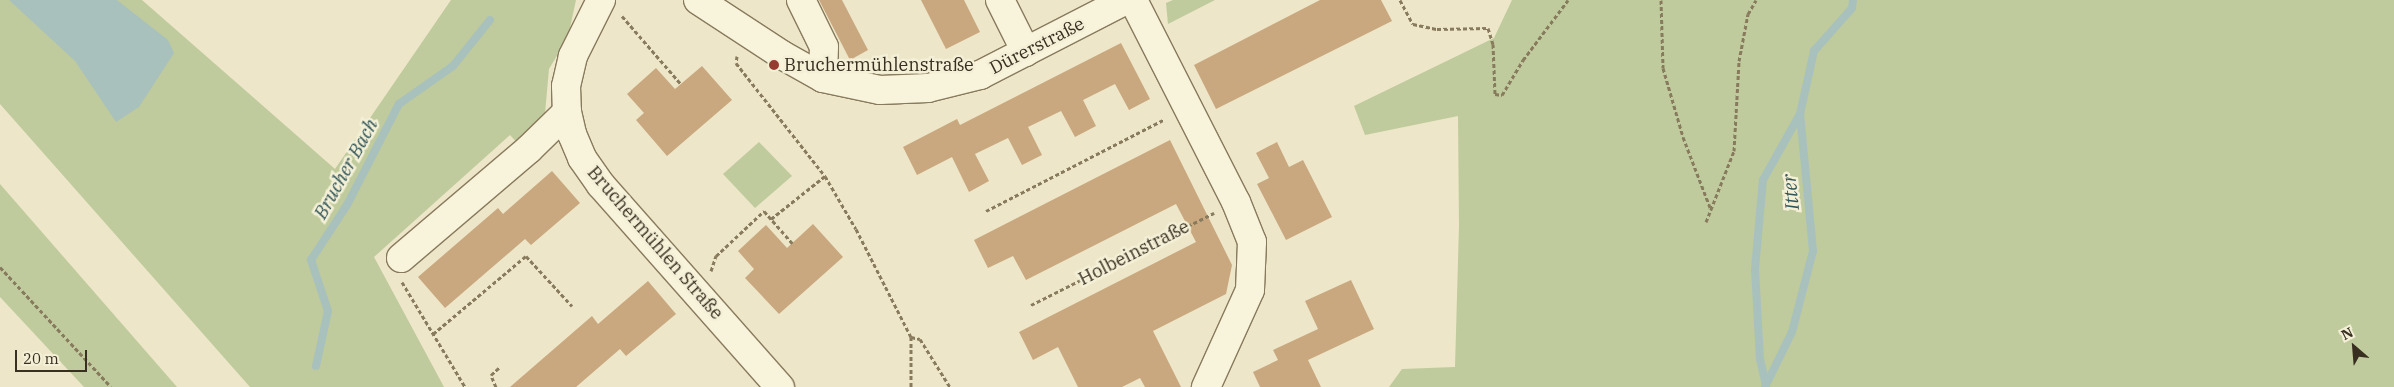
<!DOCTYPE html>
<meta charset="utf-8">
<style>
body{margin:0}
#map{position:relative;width:2394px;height:387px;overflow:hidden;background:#ede6c8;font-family:"IBM Plex Serif",serif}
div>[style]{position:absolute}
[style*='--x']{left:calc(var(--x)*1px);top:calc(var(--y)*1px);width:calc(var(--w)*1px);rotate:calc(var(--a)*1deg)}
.green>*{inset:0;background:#bfcb9c}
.water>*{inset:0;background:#a8c1bd}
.stream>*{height:8px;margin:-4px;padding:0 4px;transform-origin:4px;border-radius:4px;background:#a8c1bd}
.building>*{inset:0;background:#c9a87f}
.path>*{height:3px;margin-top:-1.5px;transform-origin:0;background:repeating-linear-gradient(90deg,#887a5d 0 4px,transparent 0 6.5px)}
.roads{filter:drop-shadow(1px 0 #887a5d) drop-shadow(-1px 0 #887a5d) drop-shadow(0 1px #887a5d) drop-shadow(0 -1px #887a5d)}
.minor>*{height:28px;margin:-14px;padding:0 14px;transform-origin:14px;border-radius:14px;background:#f8f3db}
.dots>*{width:14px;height:14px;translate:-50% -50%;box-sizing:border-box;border:2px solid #f4f0d7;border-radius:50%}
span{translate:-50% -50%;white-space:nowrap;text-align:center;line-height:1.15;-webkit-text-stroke:5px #f4f0d7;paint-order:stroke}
.street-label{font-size:18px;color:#392f20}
.poi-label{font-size:18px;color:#392f20}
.left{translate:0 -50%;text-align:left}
.water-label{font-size:19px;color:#305558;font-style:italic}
.north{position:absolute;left:2329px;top:322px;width:50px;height:50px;-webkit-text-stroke:4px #f4f0d7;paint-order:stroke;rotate:333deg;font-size:14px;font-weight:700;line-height:20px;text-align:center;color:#392f20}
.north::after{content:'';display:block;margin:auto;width:18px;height:22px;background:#392f20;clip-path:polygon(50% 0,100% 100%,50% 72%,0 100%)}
.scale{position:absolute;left:15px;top:350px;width:72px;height:22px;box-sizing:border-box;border:2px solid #392f20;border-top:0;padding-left:6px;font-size:15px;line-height:18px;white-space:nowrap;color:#392f20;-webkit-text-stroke:4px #f4f0d7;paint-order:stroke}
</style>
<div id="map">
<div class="green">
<i style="clip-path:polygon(0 0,142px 0,335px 169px,451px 0,576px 0,568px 37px,549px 69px,544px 124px,521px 147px,510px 135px,374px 257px,444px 387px,250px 387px,0 104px)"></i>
<i style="clip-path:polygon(1173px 0,1215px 0,1168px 24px,1166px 3px)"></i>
<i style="clip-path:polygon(1512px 0,2394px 0,2394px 387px,1389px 387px,1402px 369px,1455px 367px,1459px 226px,1458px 116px,1365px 135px,1354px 106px,1494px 38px)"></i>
<i style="clip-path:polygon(759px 142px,792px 176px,755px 208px,723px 174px)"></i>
<i style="clip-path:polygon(0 184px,177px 387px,84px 387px,0 297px)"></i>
</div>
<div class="water">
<i style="clip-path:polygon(9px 0,117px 0,168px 40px,174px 53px,139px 107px,116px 122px,75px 61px)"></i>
</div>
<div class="stream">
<i style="--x:316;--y:366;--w:56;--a:-77.7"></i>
<i style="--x:328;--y:311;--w:54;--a:-108.4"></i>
<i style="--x:311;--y:260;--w:66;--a:-56.8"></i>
<i style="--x:347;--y:205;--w:114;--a:-62.8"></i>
<i style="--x:399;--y:104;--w:66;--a:-35.1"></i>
<i style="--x:453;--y:66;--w:59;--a:-51.2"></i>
<i style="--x:1766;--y:385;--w:27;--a:-103"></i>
<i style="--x:1760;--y:359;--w:90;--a:-93.2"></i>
<i style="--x:1755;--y:269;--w:89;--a:-84.9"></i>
<i style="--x:1763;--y:180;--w:76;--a:-60.7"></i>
<i style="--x:1765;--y:387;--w:61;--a:-63.9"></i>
<i style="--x:1792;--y:332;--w:84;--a:-75.5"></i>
<i style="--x:1813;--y:251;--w:138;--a:-95.4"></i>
<i style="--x:1800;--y:114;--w:65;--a:-77.5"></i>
<i style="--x:1814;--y:51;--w:57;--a:-48.5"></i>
<i style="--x:1852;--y:8;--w:8;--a:-83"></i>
</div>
<div class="building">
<i style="clip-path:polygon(819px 0,842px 0,868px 50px,850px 60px)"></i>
<i style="clip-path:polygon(921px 0,964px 0,980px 32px,946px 49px)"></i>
<i style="clip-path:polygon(1320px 0,1381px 0,1392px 21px,1216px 109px,1194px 65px)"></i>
<i style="clip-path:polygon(1121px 43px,1150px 99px,1129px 110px,1115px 84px,1083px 100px,1096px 126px,1075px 137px,1061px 111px,1028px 127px,1042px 155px,1022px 165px,1008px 138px,975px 154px,989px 181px,969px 192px,952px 157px,917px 175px,903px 147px,957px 119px,960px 125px)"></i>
<i style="clip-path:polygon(702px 66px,732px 100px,667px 156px,636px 120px,644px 113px,627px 94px,656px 68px,675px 89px)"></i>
<i style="clip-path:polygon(1170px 140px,1232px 265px,1226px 294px,1153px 331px,1181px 387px,1145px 387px,1140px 378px,1122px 387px,1078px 387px,1058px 347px,1033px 360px,1019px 332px,1196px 242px,1176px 204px,1026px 280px,1013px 256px,988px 268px,974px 240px)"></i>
<i style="clip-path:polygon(1277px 142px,1289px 167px,1303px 160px,1332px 217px,1286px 240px,1257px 184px,1269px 178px,1256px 153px)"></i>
<i style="clip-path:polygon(552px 171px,580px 203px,531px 245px,525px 239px,445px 308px,418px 277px,498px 208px,503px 214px)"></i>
<i style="clip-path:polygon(813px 224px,843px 257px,779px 314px,745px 278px,754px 269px,738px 251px,766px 225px,787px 248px)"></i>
<i style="clip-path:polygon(1351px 280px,1374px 329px,1308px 360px,1321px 387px,1260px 387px,1253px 372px,1278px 360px,1273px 350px,1318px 329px,1305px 301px)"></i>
<i style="clip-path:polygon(648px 281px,676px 314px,626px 356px,620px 349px,576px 387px,510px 387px,592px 316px,598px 324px)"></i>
</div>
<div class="path">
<i style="--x:1400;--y:0;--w:27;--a:62"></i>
<i style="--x:1413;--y:24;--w:25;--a:12"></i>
<i style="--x:1437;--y:29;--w:51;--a:-1.1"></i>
<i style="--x:1488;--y:28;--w:17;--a:73"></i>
<i style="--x:1493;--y:44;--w:50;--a:87.7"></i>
<i style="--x:1495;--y:94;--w:7;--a:8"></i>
<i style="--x:1502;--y:95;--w:41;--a:-59"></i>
<i style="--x:1523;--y:60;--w:75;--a:-53.1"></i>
<i style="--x:1661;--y:0;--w:68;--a:88.3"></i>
<i style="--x:1663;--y:68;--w:72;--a:73.8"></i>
<i style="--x:1683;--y:137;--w:78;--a:69"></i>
<i style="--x:622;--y:16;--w:90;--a:49.1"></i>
<i style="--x:737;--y:56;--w:7;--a:98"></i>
<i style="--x:736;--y:63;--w:144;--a:51.8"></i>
<i style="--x:825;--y:176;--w:61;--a:59.7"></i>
<i style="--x:856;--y:229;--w:121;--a:63"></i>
<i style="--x:911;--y:337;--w:50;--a:90"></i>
<i style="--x:986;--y:211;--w:201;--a:-27.2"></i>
<i style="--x:771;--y:219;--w:69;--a:-38.5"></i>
<i style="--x:1706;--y:222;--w:76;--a:-68.5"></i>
<i style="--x:1734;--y:151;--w:90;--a:-86.8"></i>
<i style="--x:1739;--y:61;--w:48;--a:-79.2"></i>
<i style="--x:1748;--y:14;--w:16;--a:-60"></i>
<i style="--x:0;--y:267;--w:163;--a:47.2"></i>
<i style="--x:711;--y:271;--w:16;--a:-72"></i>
<i style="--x:716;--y:256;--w:66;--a:-43.2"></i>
<i style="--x:764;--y:211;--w:43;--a:48.8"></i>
<i style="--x:402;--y:282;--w:122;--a:59"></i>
<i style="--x:1031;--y:305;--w:205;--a:-26.7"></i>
<i style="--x:433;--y:334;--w:121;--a:-40"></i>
<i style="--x:526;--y:256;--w:68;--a:47.4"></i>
<i style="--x:911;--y:337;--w:9;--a:13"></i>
<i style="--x:920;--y:339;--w:57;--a:58"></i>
<i style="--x:496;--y:387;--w:13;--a:-113"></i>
<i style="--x:491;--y:375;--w:12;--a:-42"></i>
</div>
<div class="roads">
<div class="minor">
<i style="--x:601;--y:0;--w:63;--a:116.6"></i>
<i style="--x:573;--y:56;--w:31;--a:103"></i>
<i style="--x:566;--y:86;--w:26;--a:88"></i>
<i style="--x:567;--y:112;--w:23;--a:77"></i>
<i style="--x:572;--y:134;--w:26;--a:67"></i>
<i style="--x:582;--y:158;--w:33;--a:55"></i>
<i style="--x:601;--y:185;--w:270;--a:48.5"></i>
<i style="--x:698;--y:0;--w:100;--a:33.2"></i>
<i style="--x:782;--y:55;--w:47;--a:29.3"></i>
<i style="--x:823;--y:78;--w:58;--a:11.9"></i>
<i style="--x:880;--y:90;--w:48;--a:-2.4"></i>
<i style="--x:928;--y:88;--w:54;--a:-14"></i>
<i style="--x:980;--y:75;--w:164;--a:-27.2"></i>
<i style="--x:801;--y:0;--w:52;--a:63.9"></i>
<i style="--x:824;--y:47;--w:31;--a:92"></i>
<i style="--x:1000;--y:0;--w:58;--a:63.4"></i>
<i style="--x:1133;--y:0;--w:227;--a:63"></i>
<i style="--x:1236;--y:202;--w:43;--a:68.2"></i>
<i style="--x:1252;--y:242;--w:48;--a:92.4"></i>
<i style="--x:1250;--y:290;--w:107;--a:114.4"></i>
<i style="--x:401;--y:258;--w:168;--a:-40.4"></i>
<i style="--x:529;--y:149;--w:53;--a:-44.2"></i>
</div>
</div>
<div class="dots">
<i style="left:774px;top:65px;background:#953c30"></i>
</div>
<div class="street-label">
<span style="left:1037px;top:46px;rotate:-27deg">Dürerstraße</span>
<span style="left:655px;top:243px;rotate:49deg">Bruchermühlen Straße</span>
<span style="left:1134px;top:253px;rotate:-27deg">Holbeinstraße</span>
</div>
<div class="poi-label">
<span class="left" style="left:784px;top:65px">Bruchermühlenstraße</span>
</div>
<div class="water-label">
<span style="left:346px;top:169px;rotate:-61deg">Brucher Bach</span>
<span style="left:1791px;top:192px;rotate:-96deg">Itter</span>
</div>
<div class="north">N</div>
<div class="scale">20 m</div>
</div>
